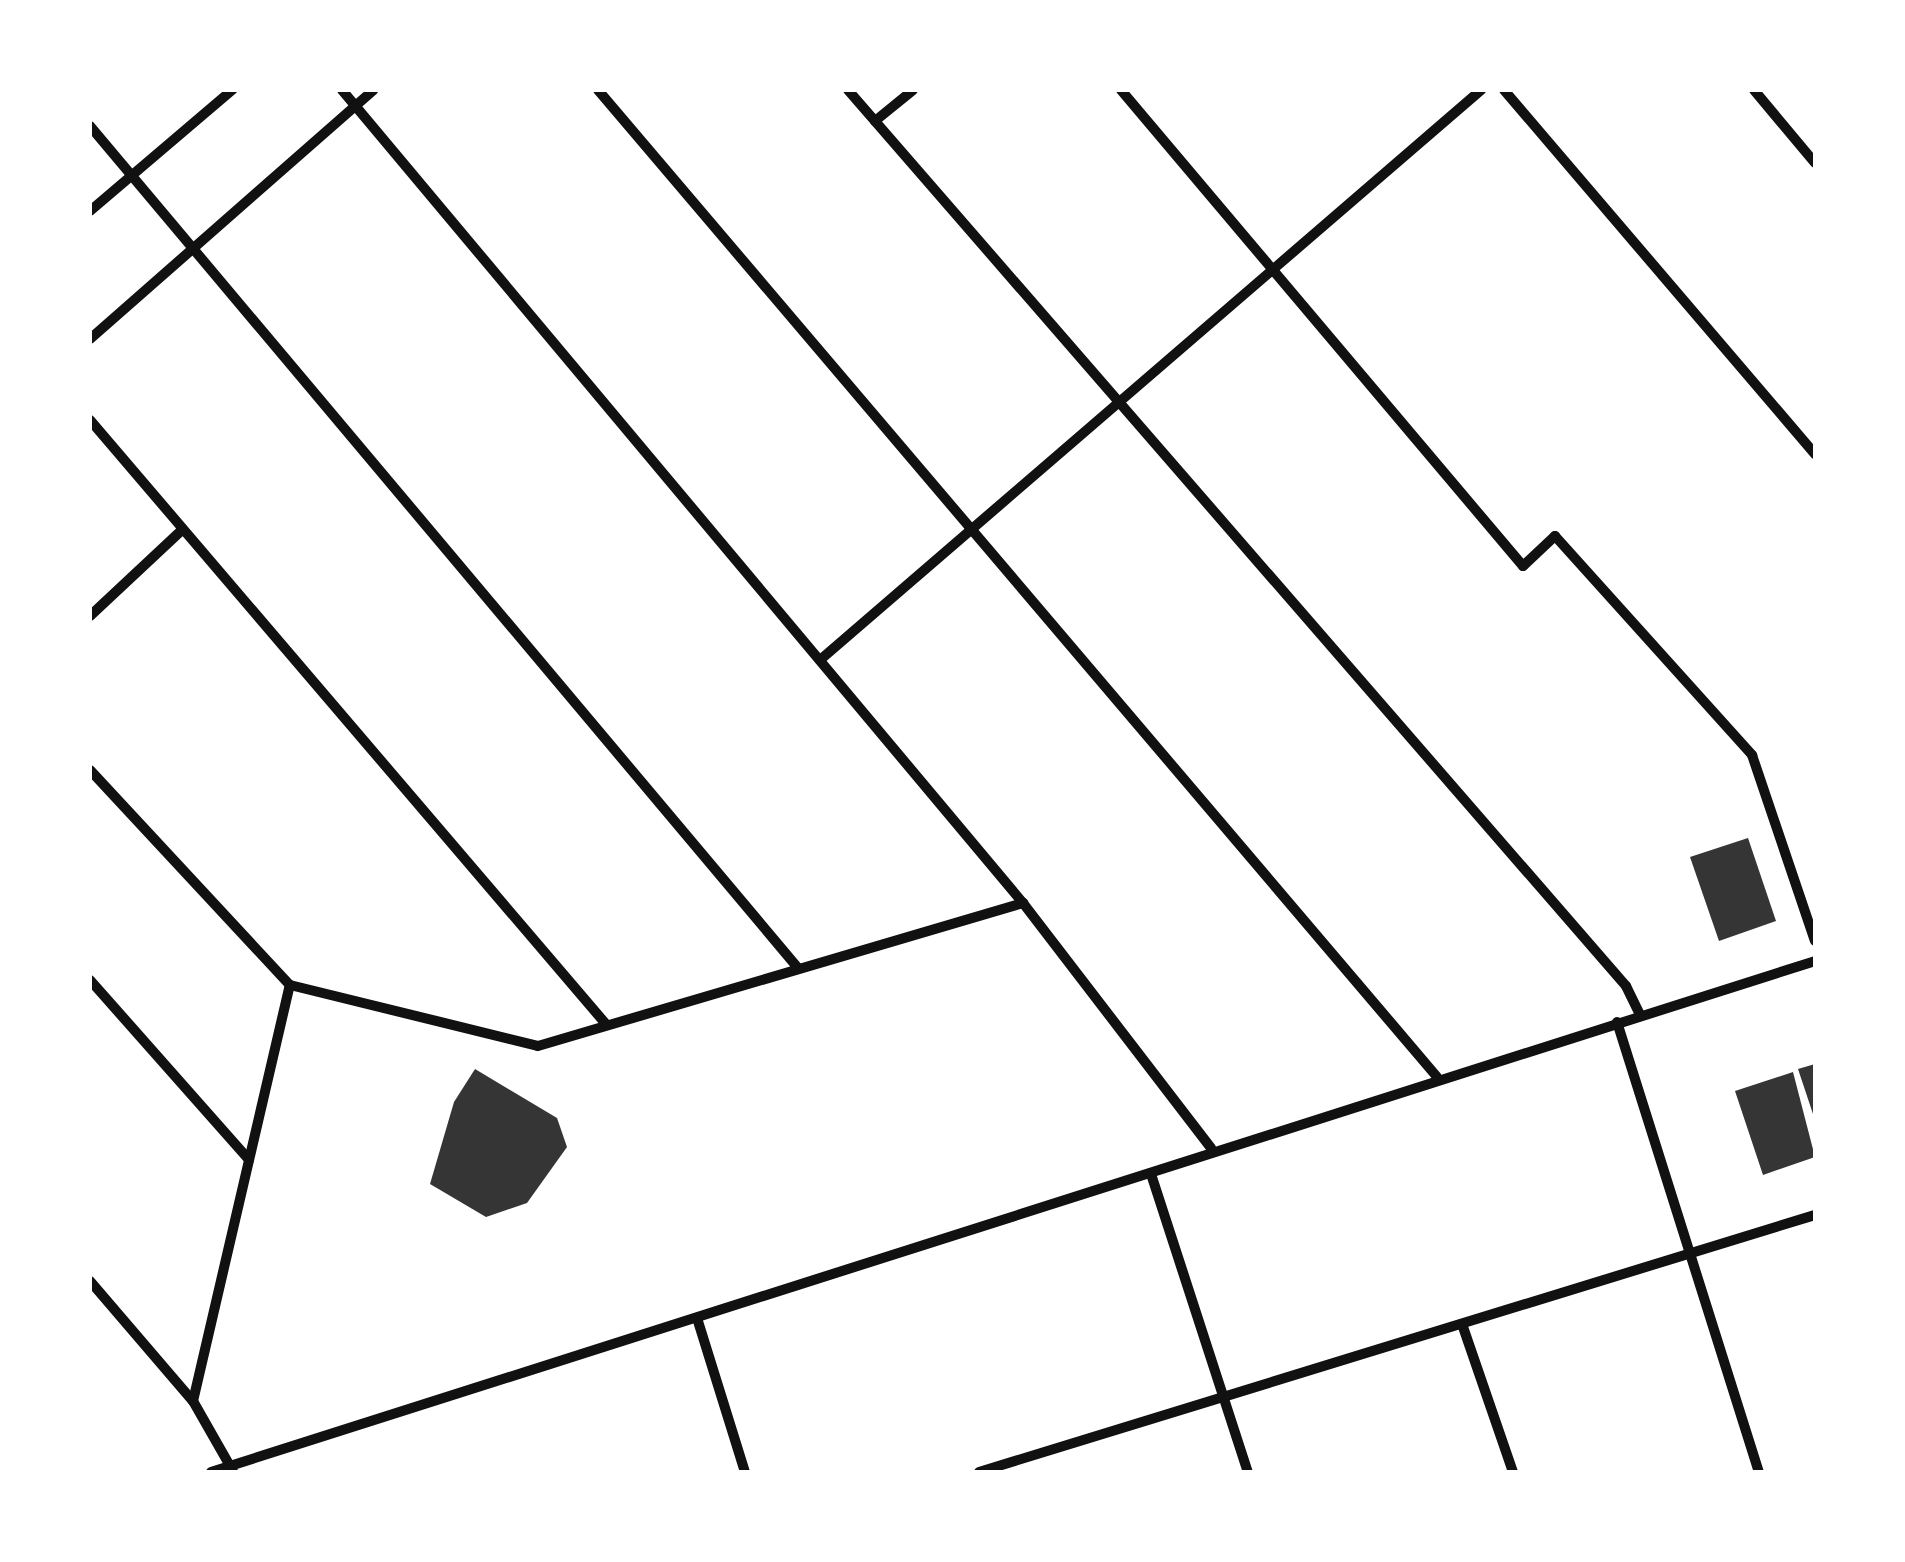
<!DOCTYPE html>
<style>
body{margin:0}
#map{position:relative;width:1905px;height:1562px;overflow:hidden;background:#fff;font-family:"Work Sans",sans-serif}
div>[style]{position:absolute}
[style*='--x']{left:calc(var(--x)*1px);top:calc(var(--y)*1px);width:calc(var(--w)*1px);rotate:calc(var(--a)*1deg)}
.building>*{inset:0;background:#353535}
.minor>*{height:10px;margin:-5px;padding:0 5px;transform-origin:5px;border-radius:5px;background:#111}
span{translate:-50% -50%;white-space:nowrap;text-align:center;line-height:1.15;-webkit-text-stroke:9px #fff;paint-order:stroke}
.frame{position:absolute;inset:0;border:92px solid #fff;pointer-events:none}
</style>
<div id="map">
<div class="building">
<i style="clip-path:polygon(1748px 838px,1776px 921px,1719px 941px,1690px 857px)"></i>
<i style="clip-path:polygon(1815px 1064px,1815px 1116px,1814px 1117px,1798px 1069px)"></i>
<i style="clip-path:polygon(475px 1069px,557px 1118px,567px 1147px,527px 1203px,486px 1217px,430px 1184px,454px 1102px)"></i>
<i style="clip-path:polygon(1793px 1072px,1815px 1157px,1763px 1175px,1735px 1091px)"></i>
</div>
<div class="minor">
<i style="--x:342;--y:90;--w:1061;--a:50.05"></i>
<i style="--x:1023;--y:903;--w:309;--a:52.5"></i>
<i style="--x:598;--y:90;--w:1295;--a:49.63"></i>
<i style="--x:848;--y:90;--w:1187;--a:49.03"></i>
<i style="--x:1626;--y:986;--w:32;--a:64"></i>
<i style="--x:1121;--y:90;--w:623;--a:49.82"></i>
<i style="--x:1523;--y:566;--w:44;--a:-43.2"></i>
<i style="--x:1555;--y:536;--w:295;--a:48"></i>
<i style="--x:1752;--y:755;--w:196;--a:71.3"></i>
<i style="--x:1504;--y:90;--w:479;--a:49.5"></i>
<i style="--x:1754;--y:90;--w:95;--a:50.1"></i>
<i style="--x:875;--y:121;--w:49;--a:-39.2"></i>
<i style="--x:90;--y:126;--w:1100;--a:49.94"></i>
<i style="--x:90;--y:211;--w:187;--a:-40.4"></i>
<i style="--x:90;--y:339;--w:377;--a:-41.3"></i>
<i style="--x:90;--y:420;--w:793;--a:49.5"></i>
<i style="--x:90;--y:616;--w:127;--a:-43.1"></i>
<i style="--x:820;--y:660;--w:873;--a:-40.77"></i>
<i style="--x:90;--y:770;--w:294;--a:47.1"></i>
<i style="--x:290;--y:985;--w:255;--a:13.8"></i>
<i style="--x:538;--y:1046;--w:506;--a:-16.43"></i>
<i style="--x:90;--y:980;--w:240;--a:48.5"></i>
<i style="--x:1617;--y:1022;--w:472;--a:72.5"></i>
<i style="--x:1151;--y:1174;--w:313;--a:72"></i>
<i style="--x:90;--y:1281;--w:158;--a:49.4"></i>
<i style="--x:193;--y:1401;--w:81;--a:60.3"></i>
<i style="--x:697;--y:1318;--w:161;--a:72.7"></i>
<i style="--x:1462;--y:1324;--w:157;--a:71"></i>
<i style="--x:193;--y:1401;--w:427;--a:-76.9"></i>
<i style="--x:211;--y:1472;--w:1683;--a:-17.67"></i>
<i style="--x:979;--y:1472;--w:875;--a:-17.09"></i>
</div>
<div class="frame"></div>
</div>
